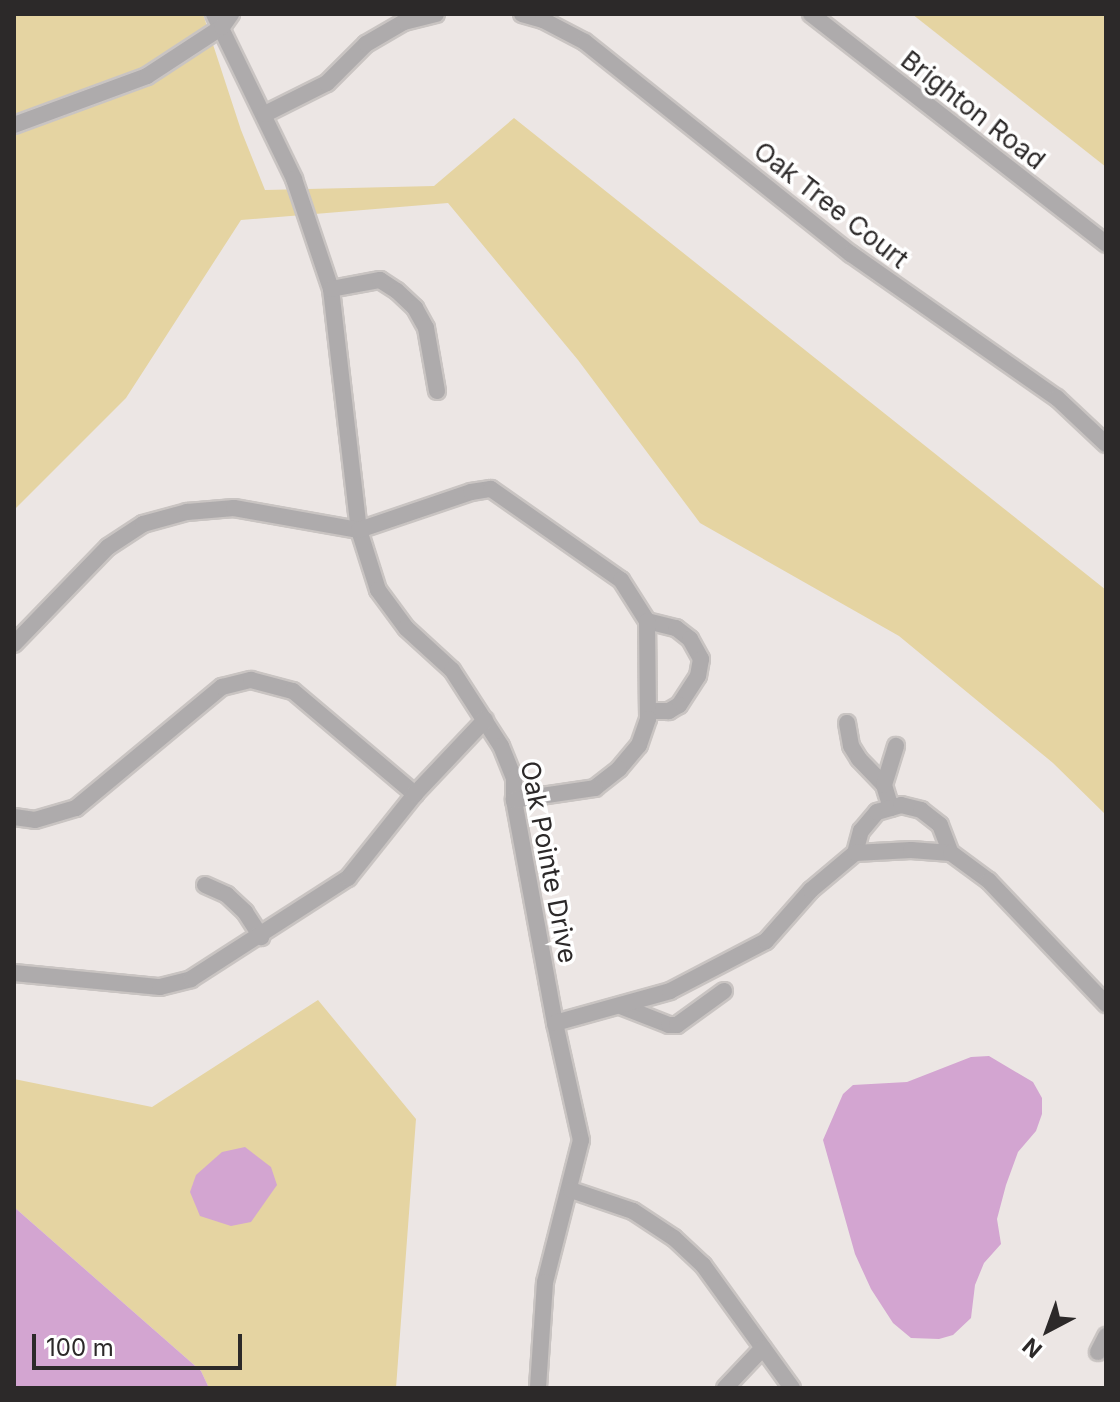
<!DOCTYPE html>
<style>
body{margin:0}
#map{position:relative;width:1120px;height:1402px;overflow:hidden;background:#ece6e4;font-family:Inter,sans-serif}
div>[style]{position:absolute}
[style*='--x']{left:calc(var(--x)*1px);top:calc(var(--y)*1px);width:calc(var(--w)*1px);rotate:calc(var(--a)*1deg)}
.green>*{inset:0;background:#e5d4a2}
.water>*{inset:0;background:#d3a5d1}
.roads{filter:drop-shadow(2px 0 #c9c4c2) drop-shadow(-2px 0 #c9c4c2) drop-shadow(0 2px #c9c4c2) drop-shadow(0 -2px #c9c4c2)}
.minor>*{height:16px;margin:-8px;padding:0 8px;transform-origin:8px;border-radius:8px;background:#aeabac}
span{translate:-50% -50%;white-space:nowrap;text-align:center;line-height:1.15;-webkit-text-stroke:7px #fff;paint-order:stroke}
.street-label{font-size:26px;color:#2c2929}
.frame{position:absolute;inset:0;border:16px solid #2c2929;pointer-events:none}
.north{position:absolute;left:1008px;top:1290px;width:80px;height:80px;-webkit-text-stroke:6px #fff;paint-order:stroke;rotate:221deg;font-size:22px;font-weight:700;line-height:32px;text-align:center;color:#2c2929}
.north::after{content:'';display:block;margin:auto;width:28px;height:36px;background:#2c2929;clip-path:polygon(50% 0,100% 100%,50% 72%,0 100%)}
.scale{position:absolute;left:32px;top:1334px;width:210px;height:36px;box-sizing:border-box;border:4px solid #2c2929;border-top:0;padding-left:10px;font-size:24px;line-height:28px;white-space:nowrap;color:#2c2929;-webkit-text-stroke:6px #fff;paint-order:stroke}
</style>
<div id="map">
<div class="green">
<i style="clip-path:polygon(14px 14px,203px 14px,241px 130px,265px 190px,434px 186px,514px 118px,1106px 590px,1106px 815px,1053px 763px,899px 636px,700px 523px,578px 360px,448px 203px,241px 220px,126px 398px,14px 510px)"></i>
<i style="clip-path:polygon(912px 14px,1106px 14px,1106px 167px)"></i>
<i style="clip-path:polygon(318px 1000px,416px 1119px,396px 1388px,209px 1388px,201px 1371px,14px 1207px,14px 1079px,152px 1107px)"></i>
</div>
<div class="water">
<i style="clip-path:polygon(989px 1056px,1033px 1082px,1042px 1098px,1042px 1114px,1036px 1131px,1018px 1152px,1006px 1185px,997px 1219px,1001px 1244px,984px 1263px,975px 1285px,971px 1318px,953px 1335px,939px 1339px,911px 1338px,893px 1323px,871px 1289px,855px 1254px,823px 1140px,843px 1094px,853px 1085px,907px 1082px,971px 1057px)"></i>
<i style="clip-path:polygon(245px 1147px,271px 1167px,277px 1185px,251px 1222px,231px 1226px,200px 1216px,190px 1192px,196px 1175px,222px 1152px)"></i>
<i style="clip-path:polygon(14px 1207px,201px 1371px,209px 1388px,14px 1388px)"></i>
</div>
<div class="roads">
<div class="minor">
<i style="--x:214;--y:14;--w:183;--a:64.1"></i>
<i style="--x:294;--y:179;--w:116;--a:71.4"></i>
<i style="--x:331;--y:289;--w:243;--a:83.4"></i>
<i style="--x:359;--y:530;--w:63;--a:72.4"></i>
<i style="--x:378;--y:590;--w:47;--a:53.6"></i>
<i style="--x:406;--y:628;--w:62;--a:42.4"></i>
<i style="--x:452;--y:670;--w:90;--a:57.2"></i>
<i style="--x:501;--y:746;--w:35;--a:68"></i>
<i style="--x:514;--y:778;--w:22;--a:90"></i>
<i style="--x:514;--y:800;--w:227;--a:79.6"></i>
<i style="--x:555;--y:1023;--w:120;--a:77.5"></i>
<i style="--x:581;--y:1140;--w:146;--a:104.2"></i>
<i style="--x:545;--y:1282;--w:106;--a:93.8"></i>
<i style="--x:522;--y:14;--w:22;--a:16"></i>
<i style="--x:543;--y:20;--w:47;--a:27.6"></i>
<i style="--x:585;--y:42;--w:340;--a:38.6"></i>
<i style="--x:851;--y:254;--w:251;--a:35"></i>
<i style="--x:1057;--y:398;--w:67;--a:43.2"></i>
<i style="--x:811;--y:14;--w:374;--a:37.9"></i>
<i style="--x:265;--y:114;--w:69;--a:-26.6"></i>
<i style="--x:327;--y:83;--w:55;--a:-45"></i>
<i style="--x:366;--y:44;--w:44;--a:-30.1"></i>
<i style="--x:404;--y:22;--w:33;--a:-14"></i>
<i style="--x:14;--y:125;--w:142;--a:-20.2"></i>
<i style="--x:147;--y:76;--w:90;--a:-33.2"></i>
<i style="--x:222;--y:27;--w:16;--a:-55"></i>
<i style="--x:331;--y:289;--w:50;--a:-10.4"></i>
<i style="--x:380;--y:280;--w:20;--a:33"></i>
<i style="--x:397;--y:291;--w:25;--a:43"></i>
<i style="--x:415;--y:308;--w:23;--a:61"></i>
<i style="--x:426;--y:328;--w:64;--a:80.1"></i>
<i style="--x:647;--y:621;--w:30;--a:14"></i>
<i style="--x:676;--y:628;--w:18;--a:38"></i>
<i style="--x:690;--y:639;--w:23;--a:61"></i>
<i style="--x:701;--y:659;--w:17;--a:100"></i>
<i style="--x:698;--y:676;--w:35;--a:123"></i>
<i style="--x:679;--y:705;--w:12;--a:149"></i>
<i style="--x:669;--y:711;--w:21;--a:180"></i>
<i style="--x:14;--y:644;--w:135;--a:-45.9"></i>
<i style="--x:108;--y:547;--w:42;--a:-33.3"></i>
<i style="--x:143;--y:524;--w:46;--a:-15.3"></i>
<i style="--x:187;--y:512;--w:47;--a:-4.9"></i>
<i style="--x:234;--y:508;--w:127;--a:10"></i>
<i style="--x:359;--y:530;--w:118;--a:-18.7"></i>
<i style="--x:471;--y:492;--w:20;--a:-9"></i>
<i style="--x:491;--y:489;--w:159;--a:35"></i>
<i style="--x:621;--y:580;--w:49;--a:57.6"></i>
<i style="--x:647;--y:621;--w:98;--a:89.4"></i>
<i style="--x:648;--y:719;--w:28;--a:109"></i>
<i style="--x:639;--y:745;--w:31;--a:130"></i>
<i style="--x:619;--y:769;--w:31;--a:142"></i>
<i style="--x:595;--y:788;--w:82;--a:171.6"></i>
<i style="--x:847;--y:723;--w:23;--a:80"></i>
<i style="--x:851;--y:746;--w:15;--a:58"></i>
<i style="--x:859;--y:759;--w:36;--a:46"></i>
<i style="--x:891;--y:808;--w:24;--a:-107"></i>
<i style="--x:884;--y:785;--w:41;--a:-72.9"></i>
<i style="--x:14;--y:817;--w:21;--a:8"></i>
<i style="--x:35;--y:820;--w:43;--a:-16.3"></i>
<i style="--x:76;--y:808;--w:190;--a:-39.7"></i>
<i style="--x:222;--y:687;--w:30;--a:-14"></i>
<i style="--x:251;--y:680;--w:43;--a:14.7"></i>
<i style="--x:293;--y:691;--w:160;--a:40.2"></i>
<i style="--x:855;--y:853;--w:23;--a:-75"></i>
<i style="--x:861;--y:831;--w:25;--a:-50"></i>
<i style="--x:877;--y:812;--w:25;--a:-16"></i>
<i style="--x:901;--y:805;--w:21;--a:14"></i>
<i style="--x:921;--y:810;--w:24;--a:38"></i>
<i style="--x:940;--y:825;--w:30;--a:69"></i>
<i style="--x:205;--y:885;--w:24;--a:24"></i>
<i style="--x:227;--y:895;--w:25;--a:43"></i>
<i style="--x:245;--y:912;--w:30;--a:57"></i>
<i style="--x:14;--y:973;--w:147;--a:5.5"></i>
<i style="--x:160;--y:987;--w:32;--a:-14"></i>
<i style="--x:191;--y:979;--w:187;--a:-32.8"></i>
<i style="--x:348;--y:878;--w:107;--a:-51.4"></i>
<i style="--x:415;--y:794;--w:102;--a:-46.6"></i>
<i style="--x:623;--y:1007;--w:49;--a:21.4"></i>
<i style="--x:669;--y:1025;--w:8;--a:0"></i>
<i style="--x:677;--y:1025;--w:58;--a:-35.9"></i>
<i style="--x:555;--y:1023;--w:119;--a:-15.5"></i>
<i style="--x:670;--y:991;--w:108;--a:-27.5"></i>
<i style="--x:766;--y:941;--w:68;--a:-48.6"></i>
<i style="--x:811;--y:890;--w:57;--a:-40.1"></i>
<i style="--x:855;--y:853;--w:56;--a:-3.1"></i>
<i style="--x:911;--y:850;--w:40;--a:4.3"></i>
<i style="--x:951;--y:853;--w:47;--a:36.4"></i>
<i style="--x:989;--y:881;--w:170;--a:46.4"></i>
<i style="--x:571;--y:1190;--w:65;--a:18.7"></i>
<i style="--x:633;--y:1211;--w:49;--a:33.4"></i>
<i style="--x:674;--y:1238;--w:40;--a:43"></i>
<i style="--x:703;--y:1265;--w:152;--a:54.1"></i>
<i style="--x:1098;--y:1352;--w:18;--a:-63"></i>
<i style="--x:725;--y:1388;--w:55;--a:-46.5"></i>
</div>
</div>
<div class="street-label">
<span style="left:973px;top:110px;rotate:38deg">Brighton Road</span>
<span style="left:831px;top:205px;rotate:38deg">Oak Tree Court</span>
<span style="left:549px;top:862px;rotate:79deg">Oak Pointe Drive</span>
</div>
<div class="frame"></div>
<div class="north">N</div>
<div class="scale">100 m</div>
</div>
